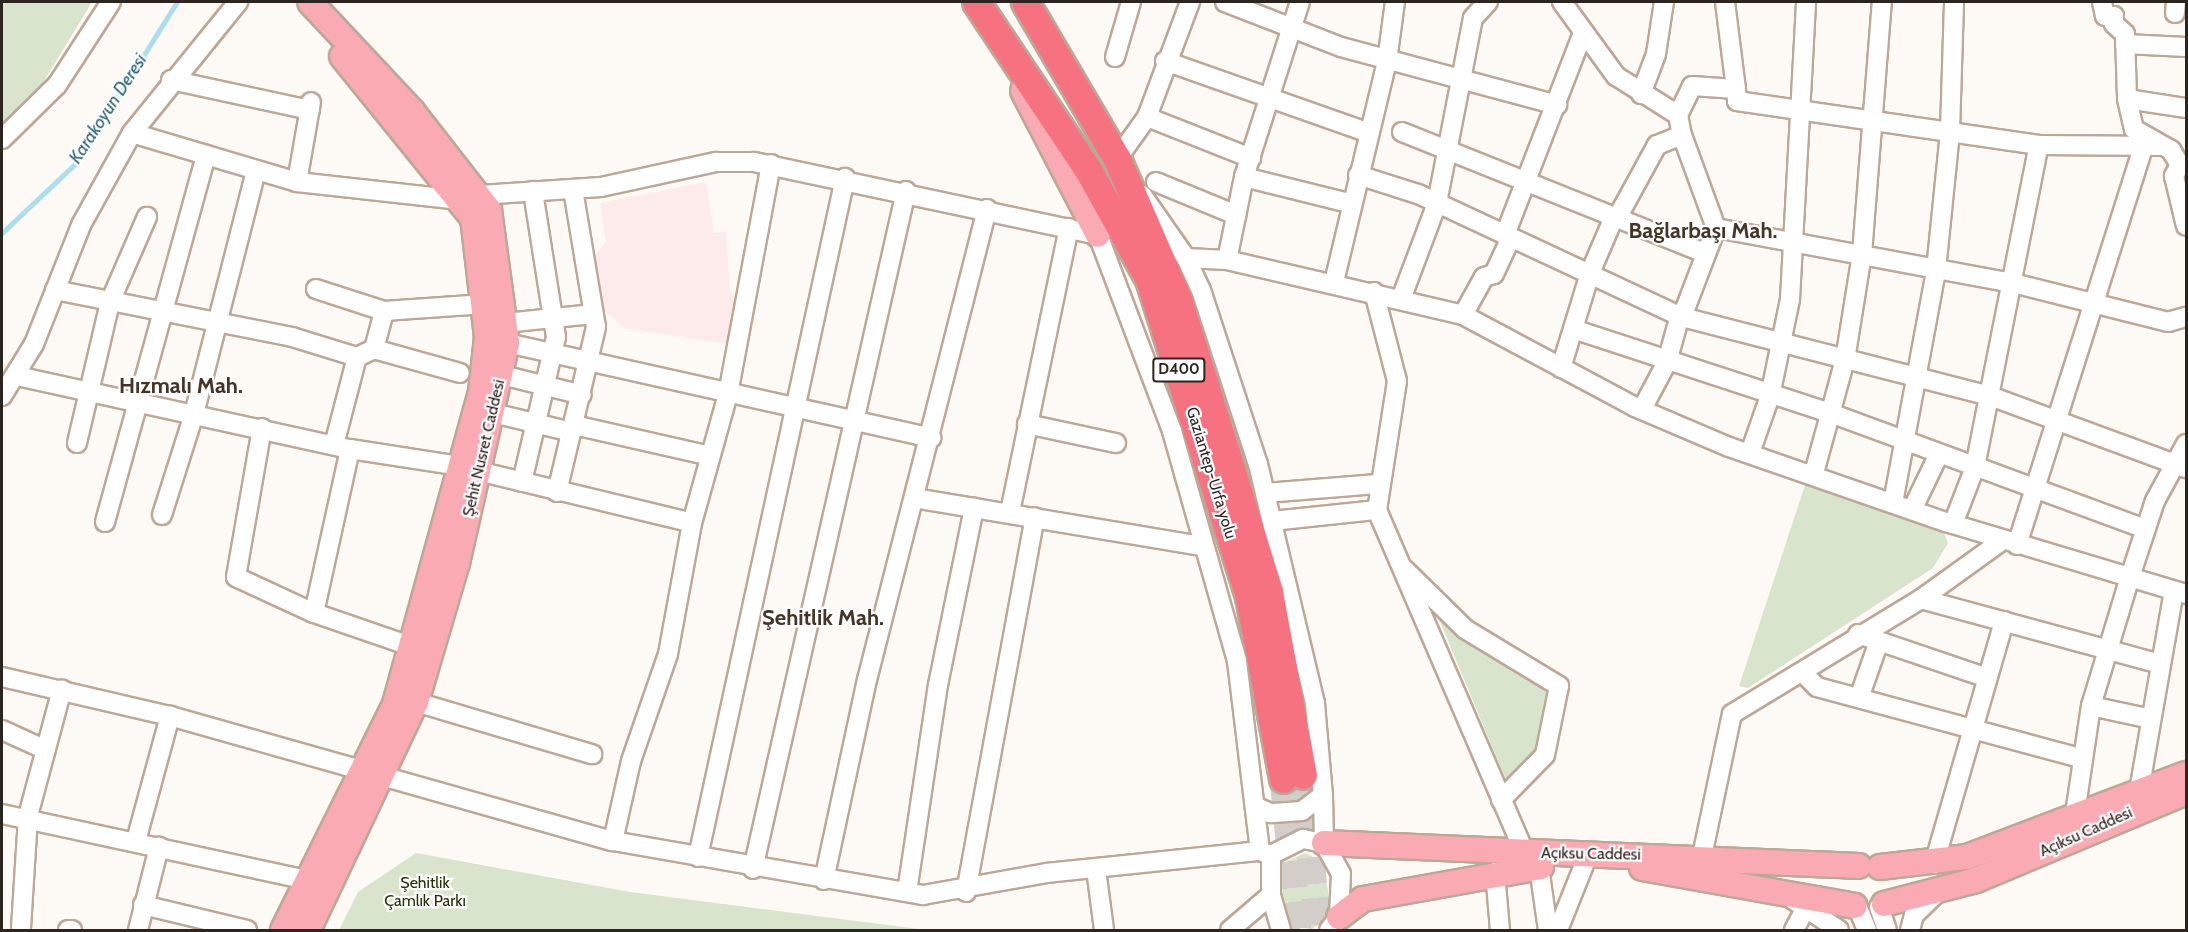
<!DOCTYPE html>
<meta charset="utf-8">
<style>
body{margin:0}
#map{position:relative;width:2188px;height:932px;overflow:hidden;background:#fdf9f5;font-family:Cabin,sans-serif}
div>[style]{position:absolute}
[style*='--x']{left:calc(var(--x)*1px);top:calc(var(--y)*1px);width:calc(var(--w)*1px);rotate:calc(var(--a)*1deg)}
.commercial>*{inset:0;background:#fcebea}
.green>*{inset:0;background:#d9e4cc}
.stream>*{height:4.5px;margin:-2.25px;padding:0 2.25px;transform-origin:2.25px;border-radius:2.25px;background:#addeef}
.highway-tunnel>*{height:27px;margin-top:-13.5px;transform-origin:0;background:repeating-linear-gradient(90deg,#d3ceca 0 27px,transparent 0 41px)}
.roads{filter:drop-shadow(2px 0 #bda797) drop-shadow(-2px 0 #bda797) drop-shadow(0 2px #bda797) drop-shadow(0 -2px #bda797)}
.minor>*{height:18px;margin:-9px;padding:0 9px;transform-origin:9px;border-radius:9px;background:#fff}
.major>*{height:24px;margin:-12px;padding:0 12px;transform-origin:12px;border-radius:12px;background:#faaab3}
.highway>*{height:27px;margin:-13.5px;padding:0 13.5px;transform-origin:13.5px;border-radius:13.5px;background:#f67281}
span{translate:-50% -50%;white-space:nowrap;text-align:center;line-height:1.15;-webkit-text-stroke:4.5px #fff;paint-order:stroke}
.shield-label span{padding:2px 4px;background:#fff;border:2px solid;border-radius:4px;-webkit-text-stroke-width:0}
.shield-label{font-size:15px;color:#2c241e;font-weight:700}
.street-label{font-size:16px;color:#2c241e}
.park-label{font-size:16px;color:#233205}
.water-label{font-size:18px;color:#236073;font-style:italic}
.district-label{font-size:22px;color:#463427;font-weight:700}
.frame{position:absolute;inset:0;border:3px solid #2c241e;pointer-events:none}
</style>
<div id="map">
<div class="commercial">
<i style="clip-path:polygon(706px 182px,714px 233px,726px 232px,730px 292px,743px 300px,734px 345px,624px 328px,603px 309px,594px 257px,606px 242px,600px 203px)"></i>
</div>
<div class="green">
<i style="clip-path:polygon(2px 2px,92px 2px,41px 86px,2px 124px)"></i>
<i style="clip-path:polygon(1807px 479px,1941px 525px,1948px 543px,1933px 568px,1748px 688px,1739px 686px)"></i>
<i style="clip-path:polygon(1444px 612px,1548px 684px,1539px 753px,1506px 780px,1439px 619px)"></i>
<i style="clip-path:polygon(416px 853px,630px 892px,927px 930px,339px 930px,358px 892px)"></i>
<i style="clip-path:polygon(1305px 853px,1322px 861px,1330px 901px,1322px 923px,1310px 930px,1289px 920px,1279px 879px,1285px 862px)"></i>
</div>
<div class="stream">
<i style="--x:2;--y:233;--w:103;--a:-43.4"></i>
<i style="--x:77;--y:162;--w:189;--a:-58"></i>
</div>
<div class="highway-tunnel">
<i style="--x:1303;--y:775;--w:156;--a:84.5"></i>
<i style="--x:1283;--y:779;--w:152;--a:84.3"></i>
</div>
<div class="roads">
<div class="minor">
<i style="--x:1225;--y:2;--w:124;--a:21.2"></i>
<i style="--x:1341;--y:47;--w:224;--a:15"></i>
<i style="--x:1562;--y:2;--w:92;--a:53.9"></i>
<i style="--x:1616;--y:76;--w:73;--a:32.2"></i>
<i style="--x:1678;--y:115;--w:20;--a:79"></i>
<i style="--x:1682;--y:135;--w:27;--a:158"></i>
<i style="--x:1657;--y:145;--w:83;--a:118.7"></i>
<i style="--x:1725;--y:2;--w:88;--a:82.8"></i>
<i style="--x:2102;--y:2;--w:14;--a:78"></i>
<i style="--x:2105;--y:16;--w:9;--a:0"></i>
<i style="--x:2114;--y:16;--w:8;--a:90"></i>
<i style="--x:2114;--y:24;--w:15;--a:42"></i>
<i style="--x:2125;--y:34;--w:65;--a:88.2"></i>
<i style="--x:2127;--y:99;--w:31;--a:77"></i>
<i style="--x:2134;--y:129;--w:43;--a:29.6"></i>
<i style="--x:2171;--y:150;--w:17;--a:59"></i>
<i style="--x:2180;--y:165;--w:13;--a:119"></i>
<i style="--x:2174;--y:176;--w:51;--a:76.5"></i>
<i style="--x:2175;--y:13;--w:11;--a:-85"></i>
<i style="--x:2125;--y:44;--w:61;--a:2.8"></i>
<i style="--x:1115;--y:57;--w:57;--a:-73.8"></i>
<i style="--x:1165;--y:61;--w:216;--a:19.4"></i>
<i style="--x:171;--y:80;--w:142;--a:12.2"></i>
<i style="--x:1641;--y:94;--w:43;--a:-69.4"></i>
<i style="--x:1656;--y:54;--w:53;--a:-81.3"></i>
<i style="--x:2127;--y:99;--w:60;--a:8.7"></i>
<i style="--x:1678;--y:115;--w:32;--a:-64"></i>
<i style="--x:1692;--y:86;--w:44;--a:3.9"></i>
<i style="--x:1736;--y:89;--w:12;--a:85"></i>
<i style="--x:1737;--y:101;--w:305;--a:8.3"></i>
<i style="--x:2039;--y:145;--w:123;--a:0.5"></i>
<i style="--x:1147;--y:117;--w:112;--a:21.5"></i>
<i style="--x:1402;--y:132;--w:325;--a:21.8"></i>
<i style="--x:132;--y:133;--w:172;--a:16.5"></i>
<i style="--x:297;--y:182;--w:164;--a:6.3"></i>
<i style="--x:1682;--y:135;--w:99;--a:69.9"></i>
<i style="--x:1716;--y:228;--w:95;--a:110.9"></i>
<i style="--x:2;--y:139;--w:77;--a:-44.5"></i>
<i style="--x:57;--y:85;--w:99;--a:-57"></i>
<i style="--x:1121;--y:165;--w:7;--a:-124"></i>
<i style="--x:1117;--y:159;--w:52;--a:-54.5"></i>
<i style="--x:1147;--y:117;--w:123;--a:-69.5"></i>
<i style="--x:1358;--y:175;--w:63;--a:17.6"></i>
<i style="--x:1418;--y:194;--w:291;--a:25"></i>
<i style="--x:1682;--y:317;--w:318;--a:14.4"></i>
<i style="--x:1990;--y:396;--w:209;--a:20.2"></i>
<i style="--x:1244;--y:177;--w:111;--a:14"></i>
<i style="--x:297;--y:182;--w:81;--a:-80.1"></i>
<i style="--x:1156;--y:182;--w:87;--a:22.4"></i>
<i style="--x:480;--y:195;--w:121;--a:-3.8"></i>
<i style="--x:601;--y:187;--w:118;--a:-12.3"></i>
<i style="--x:716;--y:162;--w:38;--a:0"></i>
<i style="--x:754;--y:162;--w:352;--a:12"></i>
<i style="--x:1098;--y:235;--w:210;--a:69.3"></i>
<i style="--x:1172;--y:431;--w:239;--a:74.2"></i>
<i style="--x:1237;--y:661;--w:191;--a:83.1"></i>
<i style="--x:1142;--y:195;--w:77;--a:55.1"></i>
<i style="--x:1186;--y:258;--w:35;--a:65"></i>
<i style="--x:1201;--y:290;--w:183;--a:71.9"></i>
<i style="--x:1258;--y:464;--w:247;--a:76.6"></i>
<i style="--x:1315;--y:704;--w:91;--a:85"></i>
<i style="--x:1323;--y:795;--w:26;--a:143"></i>
<i style="--x:1302;--y:811;--w:32;--a:176"></i>
<i style="--x:1270;--y:813;--w:17;--a:-155"></i>
<i style="--x:1716;--y:228;--w:302;--a:10.5"></i>
<i style="--x:2013;--y:283;--w:160;--a:14.1"></i>
<i style="--x:2168;--y:322;--w:19;--a:-16"></i>
<i style="--x:1186;--y:258;--w:41;--a:2.8"></i>
<i style="--x:1227;--y:260;--w:242;--a:13.1"></i>
<i style="--x:1463;--y:315;--w:195;--a:28.1"></i>
<i style="--x:1635;--y:407;--w:102;--a:23.1"></i>
<i style="--x:1729;--y:447;--w:230;--a:19.1"></i>
<i style="--x:1946;--y:522;--w:251;--a:16.7"></i>
<i style="--x:1227;--y:260;--w:85;--a:-78.4"></i>
<i style="--x:1244;--y:177;--w:184;--a:-72.3"></i>
<i style="--x:1334;--y:282;--w:227;--a:-76.5"></i>
<i style="--x:1387;--y:61;--w:60;--a:-82.3"></i>
<i style="--x:316;--y:289;--w:71;--a:17.9"></i>
<i style="--x:384;--y:311;--w:87;--a:-3.9"></i>
<i style="--x:55;--y:290;--w:242;--a:11.2"></i>
<i style="--x:292;--y:337;--w:68;--a:17.1"></i>
<i style="--x:357;--y:357;--w:19;--a:-25"></i>
<i style="--x:374;--y:349;--w:89;--a:15.6"></i>
<i style="--x:1374;--y:292;--w:92;--a:75.5"></i>
<i style="--x:1397;--y:381;--w:131;--a:98.8"></i>
<i style="--x:1377;--y:510;--w:372;--a:66.7"></i>
<i style="--x:1401;--y:299;--w:103;--a:-69.4"></i>
<i style="--x:1437;--y:203;--w:188;--a:-79"></i>
<i style="--x:1473;--y:18;--w:22;--a:-47"></i>
<i style="--x:1463;--y:315;--w:43;--a:-61.1"></i>
<i style="--x:1484;--y:277;--w:10;--a:-17"></i>
<i style="--x:1494;--y:274;--w:35;--a:-65"></i>
<i style="--x:1509;--y:242;--w:8;--a:-120"></i>
<i style="--x:1505;--y:235;--w:214;--a:-68.9"></i>
<i style="--x:505;--y:323;--w:89;--a:-5.8"></i>
<i style="--x:1573;--y:329;--w:274;--a:18.1"></i>
<i style="--x:1833;--y:414;--w:333;--a:20.2"></i>
<i style="--x:507;--y:343;--w:435;--a:12.6"></i>
<i style="--x:374;--y:349;--w:39;--a:-75"></i>
<i style="--x:1561;--y:368;--w:99;--a:-73"></i>
<i style="--x:1590;--y:273;--w:61;--a:-66.8"></i>
<i style="--x:502;--y:375;--w:82;--a:14"></i>
<i style="--x:17;--y:376;--w:341;--a:12.4"></i>
<i style="--x:350;--y:449;--w:104;--a:8.8"></i>
<i style="--x:453;--y:465;--w:246;--a:13.6"></i>
<i style="--x:2;--y:396;--w:61;--a:-58.4"></i>
<i style="--x:34;--y:344;--w:128;--a:-68.4"></i>
<i style="--x:81;--y:225;--w:105;--a:-61"></i>
<i style="--x:132;--y:133;--w:169;--a:-51"></i>
<i style="--x:1642;--y:409;--w:53;--a:-62"></i>
<i style="--x:1667;--y:362;--w:49;--a:-74.5"></i>
<i style="--x:493;--y:413;--w:81;--a:13.5"></i>
<i style="--x:1027;--y:424;--w:91;--a:12.1"></i>
<i style="--x:574;--y:425;--w:140;--a:12.8"></i>
<i style="--x:262;--y:428;--w:151;--a:99.9"></i>
<i style="--x:236;--y:577;--w:86;--a:24.8"></i>
<i style="--x:314;--y:613;--w:105;--a:19"></i>
<i style="--x:77;--y:443;--w:145;--a:-76.8"></i>
<i style="--x:110;--y:302;--w:93;--a:-66.5"></i>
<i style="--x:334;--y:445;--w:91;--a:-75.4"></i>
<i style="--x:1750;--y:453;--w:60;--a:-70.7"></i>
<i style="--x:1770;--y:396;--w:99;--a:-78.3"></i>
<i style="--x:1790;--y:299;--w:297;--a:-86.9"></i>
<i style="--x:1814;--y:473;--w:117;--a:-74.7"></i>
<i style="--x:1845;--y:360;--w:107;--a:-80.9"></i>
<i style="--x:1862;--y:254;--w:253;--a:-85.5"></i>
<i style="--x:522;--y:482;--w:149;--a:-76.8"></i>
<i style="--x:556;--y:337;--w:148;--a:-99"></i>
<i style="--x:557;--y:492;--w:170;--a:-76.7"></i>
<i style="--x:596;--y:327;--w:140;--a:-99.5"></i>
<i style="--x:1265;--y:493;--w:113;--a:-4.6"></i>
<i style="--x:914;--y:498;--w:292;--a:9.5"></i>
<i style="--x:1893;--y:503;--w:237;--a:-79.5"></i>
<i style="--x:1936;--y:270;--w:140;--a:-84.2"></i>
<i style="--x:1950;--y:131;--w:129;--a:-88.2"></i>
<i style="--x:1912;--y:510;--w:62;--a:-64.3"></i>
<i style="--x:1010;--y:512;--w:290;--a:-78.3"></i>
<i style="--x:162;--y:515;--w:106;--a:-72.4"></i>
<i style="--x:194;--y:414;--w:251;--a:-75.7"></i>
<i style="--x:1272;--y:521;--w:106;--a:-6"></i>
<i style="--x:105;--y:522;--w:381;--a:-74.6"></i>
<i style="--x:1953;--y:524;--w:61;--a:-68.9"></i>
<i style="--x:1975;--y:467;--w:328;--a:-78.8"></i>
<i style="--x:2017;--y:545;--w:417;--a:-72.4"></i>
<i style="--x:1404;--y:569;--w:86;--a:44.5"></i>
<i style="--x:1465;--y:629;--w:110;--a:31.2"></i>
<i style="--x:1559;--y:686;--w:70;--a:101.5"></i>
<i style="--x:1545;--y:755;--w:63;--a:134.4"></i>
<i style="--x:1921;--y:599;--w:248;--a:15.2"></i>
<i style="--x:314;--y:613;--w:168;--a:-77.6"></i>
<i style="--x:1858;--y:634;--w:136;--a:18.8"></i>
<i style="--x:1803;--y:673;--w:20;--a:45"></i>
<i style="--x:1817;--y:687;--w:272;--a:15.1"></i>
<i style="--x:2;--y:677;--w:172;--a:13.1"></i>
<i style="--x:170;--y:716;--w:460;--a:15.8"></i>
<i style="--x:613;--y:841;--w:315;--a:9.9"></i>
<i style="--x:923;--y:895;--w:125;--a:-10.1"></i>
<i style="--x:1046;--y:873;--w:215;--a:-5.9"></i>
<i style="--x:1260;--y:851;--w:12;--a:20"></i>
<i style="--x:1859;--y:698;--w:57;--a:-70.6"></i>
<i style="--x:416;--y:702;--w:184;--a:16.5"></i>
<i style="--x:2091;--y:706;--w:61;--a:12.2"></i>
<i style="--x:2;--y:730;--w:48;--a:24.4"></i>
<i style="--x:2139;--y:791;--w:203;--a:-80.1"></i>
<i style="--x:1323;--y:795;--w:48;--a:88.8"></i>
<i style="--x:2;--y:814;--w:316;--a:12.2"></i>
<i style="--x:2075;--y:814;--w:109;--a:-81.6"></i>
<i style="--x:2091;--y:706;--w:132;--a:-73.2"></i>
<i style="--x:2129;--y:580;--w:83;--a:-71.8"></i>
<i style="--x:2155;--y:501;--w:65;--a:-61.5"></i>
<i style="--x:136;--y:841;--w:130;--a:-74.8"></i>
<i style="--x:613;--y:841;--w:82;--a:-77.3"></i>
<i style="--x:631;--y:761;--w:113;--a:-70.9"></i>
<i style="--x:668;--y:654;--w:133;--a:-79.6"></i>
<i style="--x:692;--y:523;--w:134;--a:-74.4"></i>
<i style="--x:728;--y:394;--w:234;--a:-79.4"></i>
<i style="--x:1702;--y:856;--w:145;--a:-78.1"></i>
<i style="--x:1732;--y:714;--w:221;--a:-31.3"></i>
<i style="--x:1921;--y:599;--w:101;--a:-35.7"></i>
<i style="--x:698;--y:857;--w:695;--a:-77.78"></i>
<i style="--x:1934;--y:864;--w:253;--a:-73.9"></i>
<i style="--x:1539;--y:867;--w:64;--a:81.9"></i>
<i style="--x:753;--y:869;--w:695;--a:-77.28"></i>
<i style="--x:1096;--y:869;--w:62;--a:82.5"></i>
<i style="--x:1495;--y:872;--w:58;--a:85.1"></i>
<i style="--x:824;--y:880;--w:205;--a:-77.9"></i>
<i style="--x:867;--y:680;--w:486;--a:-75.7"></i>
<i style="--x:907;--y:892;--w:209;--a:-81.5"></i>
<i style="--x:938;--y:685;--w:181;--a:-78.5"></i>
<i style="--x:966;--y:892;--w:381;--a:-79.6"></i>
<i style="--x:1792;--y:899;--w:56;--a:33.4"></i>
<i style="--x:143;--y:905;--w:107;--a:13.5"></i>
<i style="--x:1879;--y:907;--w:24;--a:71"></i>
<i style="--x:1858;--y:908;--w:24;--a:68"></i>
<i style="--x:21;--y:928;--w:112;--a:-86.4"></i>
<i style="--x:28;--y:816;--w:131;--a:-75"></i>
<i style="--x:68;--y:930;--w:4;--a:0"></i>
<i style="--x:138;--y:930;--w:86;--a:-75.8"></i>
<i style="--x:1230;--y:930;--w:54;--a:-40.5"></i>
<i style="--x:1281;--y:930;--w:36;--a:-106"></i>
<i style="--x:1271;--y:895;--w:40;--a:-90"></i>
<i style="--x:1271;--y:855;--w:36;--a:-27"></i>
<i style="--x:1303;--y:839;--w:21;--a:11"></i>
<i style="--x:1324;--y:843;--w:35;--a:61"></i>
<i style="--x:1341;--y:874;--w:43;--a:92.7"></i>
<i style="--x:1339;--y:917;--w:16;--a:128"></i>
<i style="--x:1558;--y:930;--w:70;--a:-68.2"></i>
<i style="--x:1794;--y:930;--w:26;--a:-62"></i>
<i style="--x:1910;--y:930;--w:16;--a:-75"></i>
<i style="--x:1914;--y:915;--w:33;--a:-44"></i>
</div>
<div class="major">
<i style="--x:1023;--y:91;--w:162;--a:62.5"></i>
<i style="--x:1324;--y:843;--w:535;--a:2.46"></i>
<i style="--x:1880;--y:867;--w:88;--a:-6.6"></i>
<i style="--x:1967;--y:857;--w:234;--a:-20.8"></i>
<i style="--x:1642;--y:868;--w:216;--a:10.1"></i>
<i style="--x:1884;--y:904;--w:95;--a:-14.6"></i>
<i style="--x:1976;--y:880;--w:228;--a:-22.7"></i>
<i style="--x:1339;--y:917;--w:30;--a:-37"></i>
<i style="--x:1363;--y:899;--w:181;--a:-10.2"></i>
<i style="--x:283;--y:930;--w:252;--a:-63.6"></i>
<i style="--x:395;--y:704;--w:324;--a:-74.6"></i>
<i style="--x:481;--y:392;--w:55;--a:-83.8"></i>
<i style="--x:487;--y:337;--w:120;--a:-96.7"></i>
<i style="--x:473;--y:218;--w:208;--a:-129"></i>
<i style="--x:308;--y:930;--w:252;--a:-64.7"></i>
<i style="--x:416;--y:702;--w:145;--a:-73.6"></i>
<i style="--x:457;--y:563;--w:226;--a:-77.2"></i>
<i style="--x:507;--y:343;--w:134;--a:-97.7"></i>
<i style="--x:489;--y:210;--w:125;--a:-127.9"></i>
<i style="--x:412;--y:111;--w:149;--a:-133.1"></i>
</div>
<div class="highway">
<i style="--x:976;--y:2;--w:202;--a:56.3"></i>
<i style="--x:1088;--y:170;--w:125;--a:60.8"></i>
<i style="--x:1149;--y:279;--w:333;--a:72.5"></i>
<i style="--x:1249;--y:597;--w:185;--a:79.4"></i>
<i style="--x:1025;--y:2;--w:182;--a:59.6"></i>
<i style="--x:1117;--y:159;--w:153;--a:66.5"></i>
<i style="--x:1178;--y:299;--w:307;--a:72.7"></i>
<i style="--x:1269;--y:592;--w:186;--a:79.5"></i>
</div>
</div>
<div class="shield-label">
<span style="left:1179px;top:370px">D400</span>
</div>
<div class="street-label">
<span style="left:484px;top:448px;rotate:-77deg">Şehit Nusret Caddesi</span>
<span style="left:1211px;top:473px;rotate:73deg">Gaziantep-Urfa yolu</span>
<span style="left:2086px;top:832px;rotate:-24deg">Açıksu Caddesi</span>
<span style="left:1591px;top:854px;rotate:1deg">Açıksu Caddesi</span>
</div>
<div class="park-label">
<span style="left:425px;top:892px">Şehitlik<br>Çamlık Parkı</span>
</div>
<div class="water-label">
<span style="left:108px;top:109px;rotate:-57deg">Karakoyun Deresi</span>
</div>
<div class="district-label">
<span style="left:1703px;top:231px">Bağlarbaşı Mah.</span>
<span style="left:181px;top:386px">Hızmalı Mah.</span>
<span style="left:823px;top:618px">Şehitlik Mah.</span>
</div>
<div class="frame"></div>
</div>
